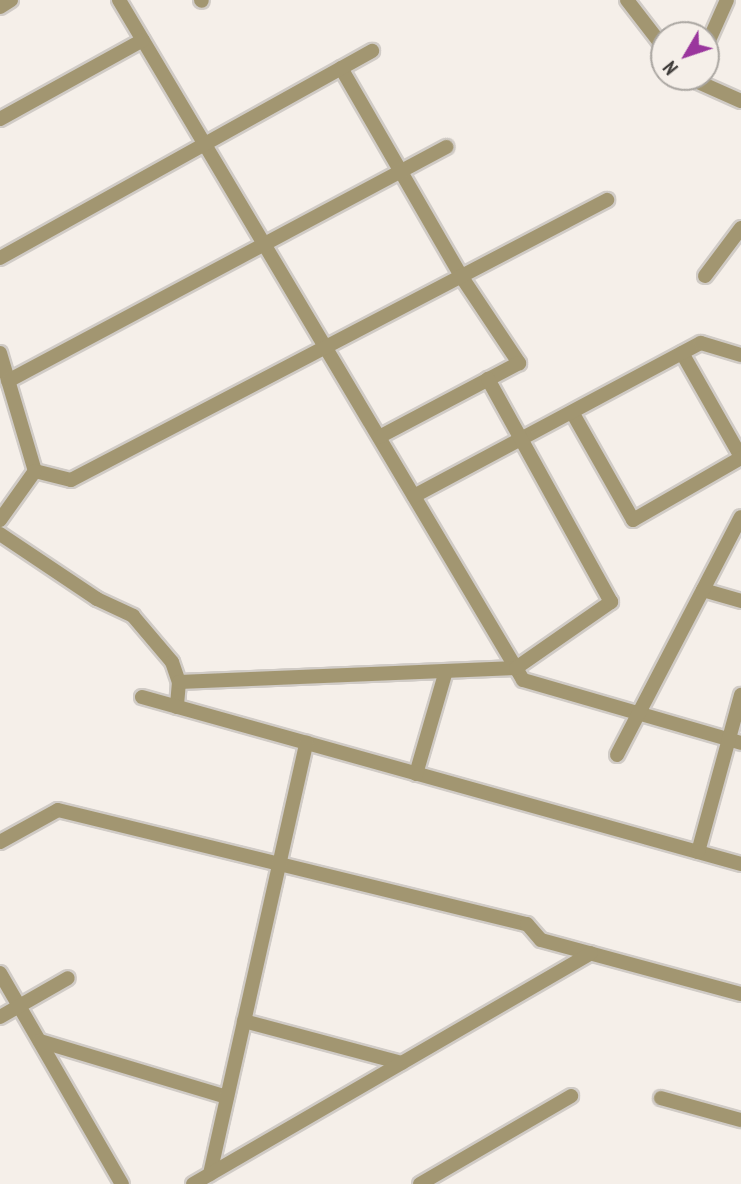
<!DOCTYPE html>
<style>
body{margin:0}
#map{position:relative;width:741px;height:1184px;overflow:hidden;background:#f5efe9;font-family:"PT Sans Narrow",sans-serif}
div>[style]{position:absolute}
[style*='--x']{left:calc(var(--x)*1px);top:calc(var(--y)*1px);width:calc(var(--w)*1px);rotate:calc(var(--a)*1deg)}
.roads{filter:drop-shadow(2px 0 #d0cbc6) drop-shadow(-2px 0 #d0cbc6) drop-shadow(0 2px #d0cbc6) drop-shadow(0 -2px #d0cbc6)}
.minor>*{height:14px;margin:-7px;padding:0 7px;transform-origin:7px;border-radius:7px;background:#a29671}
span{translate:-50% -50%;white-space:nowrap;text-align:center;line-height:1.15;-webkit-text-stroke:6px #f5efe9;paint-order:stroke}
.north{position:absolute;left:650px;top:21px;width:70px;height:70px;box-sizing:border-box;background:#f5efe9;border:2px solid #aba7a2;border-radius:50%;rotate:231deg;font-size:19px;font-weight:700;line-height:28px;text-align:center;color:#3d3a38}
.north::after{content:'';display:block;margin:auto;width:24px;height:32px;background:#9a369d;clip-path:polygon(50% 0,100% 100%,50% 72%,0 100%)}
</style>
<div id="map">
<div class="roads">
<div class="minor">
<i style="--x:119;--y:0;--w:791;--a:59.28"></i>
<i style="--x:523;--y:680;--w:227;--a:16.1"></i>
<i style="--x:201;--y:0;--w:1;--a:45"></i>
<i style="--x:627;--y:0;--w:61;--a:52.4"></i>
<i style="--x:0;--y:7;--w:13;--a:-32"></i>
<i style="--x:706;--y:47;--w:51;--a:-65.9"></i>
<i style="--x:341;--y:68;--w:240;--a:60"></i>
<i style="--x:461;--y:276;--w:105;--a:56.3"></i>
<i style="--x:519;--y:363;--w:158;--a:152.1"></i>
<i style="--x:687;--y:77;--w:59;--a:24"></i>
<i style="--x:0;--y:119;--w:163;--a:-28.9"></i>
<i style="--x:0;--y:258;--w:426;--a:-29.1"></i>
<i style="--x:705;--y:276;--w:60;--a:-53.1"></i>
<i style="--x:0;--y:353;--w:123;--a:73.5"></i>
<i style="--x:682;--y:353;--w:120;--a:60.4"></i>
<i style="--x:8;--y:381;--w:497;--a:-28.1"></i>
<i style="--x:572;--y:412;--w:124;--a:60.5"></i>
<i style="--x:633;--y:520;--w:125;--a:-29.9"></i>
<i style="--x:35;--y:471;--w:37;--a:14"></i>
<i style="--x:71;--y:480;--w:605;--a:-27.58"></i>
<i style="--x:414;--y:496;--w:325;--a:-28.1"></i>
<i style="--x:701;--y:343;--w:42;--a:16.7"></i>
<i style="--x:0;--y:520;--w:60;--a:-54.5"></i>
<i style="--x:0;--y:534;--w:117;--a:33.8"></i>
<i style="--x:97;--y:599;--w:40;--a:25"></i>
<i style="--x:133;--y:616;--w:60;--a:49.7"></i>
<i style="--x:172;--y:662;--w:21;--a:71"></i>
<i style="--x:179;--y:682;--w:25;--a:95"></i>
<i style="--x:703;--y:590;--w:40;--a:16"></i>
<i style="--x:179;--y:682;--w:337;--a:-2.4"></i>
<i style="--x:516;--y:668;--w:116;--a:-34.8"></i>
<i style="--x:611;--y:602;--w:255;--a:-118.9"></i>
<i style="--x:142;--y:697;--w:622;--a:15.58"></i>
<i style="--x:617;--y:755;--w:268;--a:-62.5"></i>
<i style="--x:416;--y:774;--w:107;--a:-73.8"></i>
<i style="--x:0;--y:842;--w:66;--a:-28.9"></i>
<i style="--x:58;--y:810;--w:483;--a:13.7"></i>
<i style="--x:527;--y:924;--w:21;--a:49"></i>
<i style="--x:541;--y:940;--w:207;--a:15.1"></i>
<i style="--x:698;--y:852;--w:163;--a:-74.7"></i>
<i style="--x:0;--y:973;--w:244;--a:60"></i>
<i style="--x:0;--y:1017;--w:78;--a:-29.8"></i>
<i style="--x:244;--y:1021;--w:163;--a:14.9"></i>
<i style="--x:40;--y:1041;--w:195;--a:16.7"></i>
<i style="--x:661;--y:1098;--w:83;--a:15.4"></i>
<i style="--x:210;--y:1174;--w:442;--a:-77.4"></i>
<i style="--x:193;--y:1184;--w:460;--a:-30.1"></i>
<i style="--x:420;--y:1184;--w:175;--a:-30.2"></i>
</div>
</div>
<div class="north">N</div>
</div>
